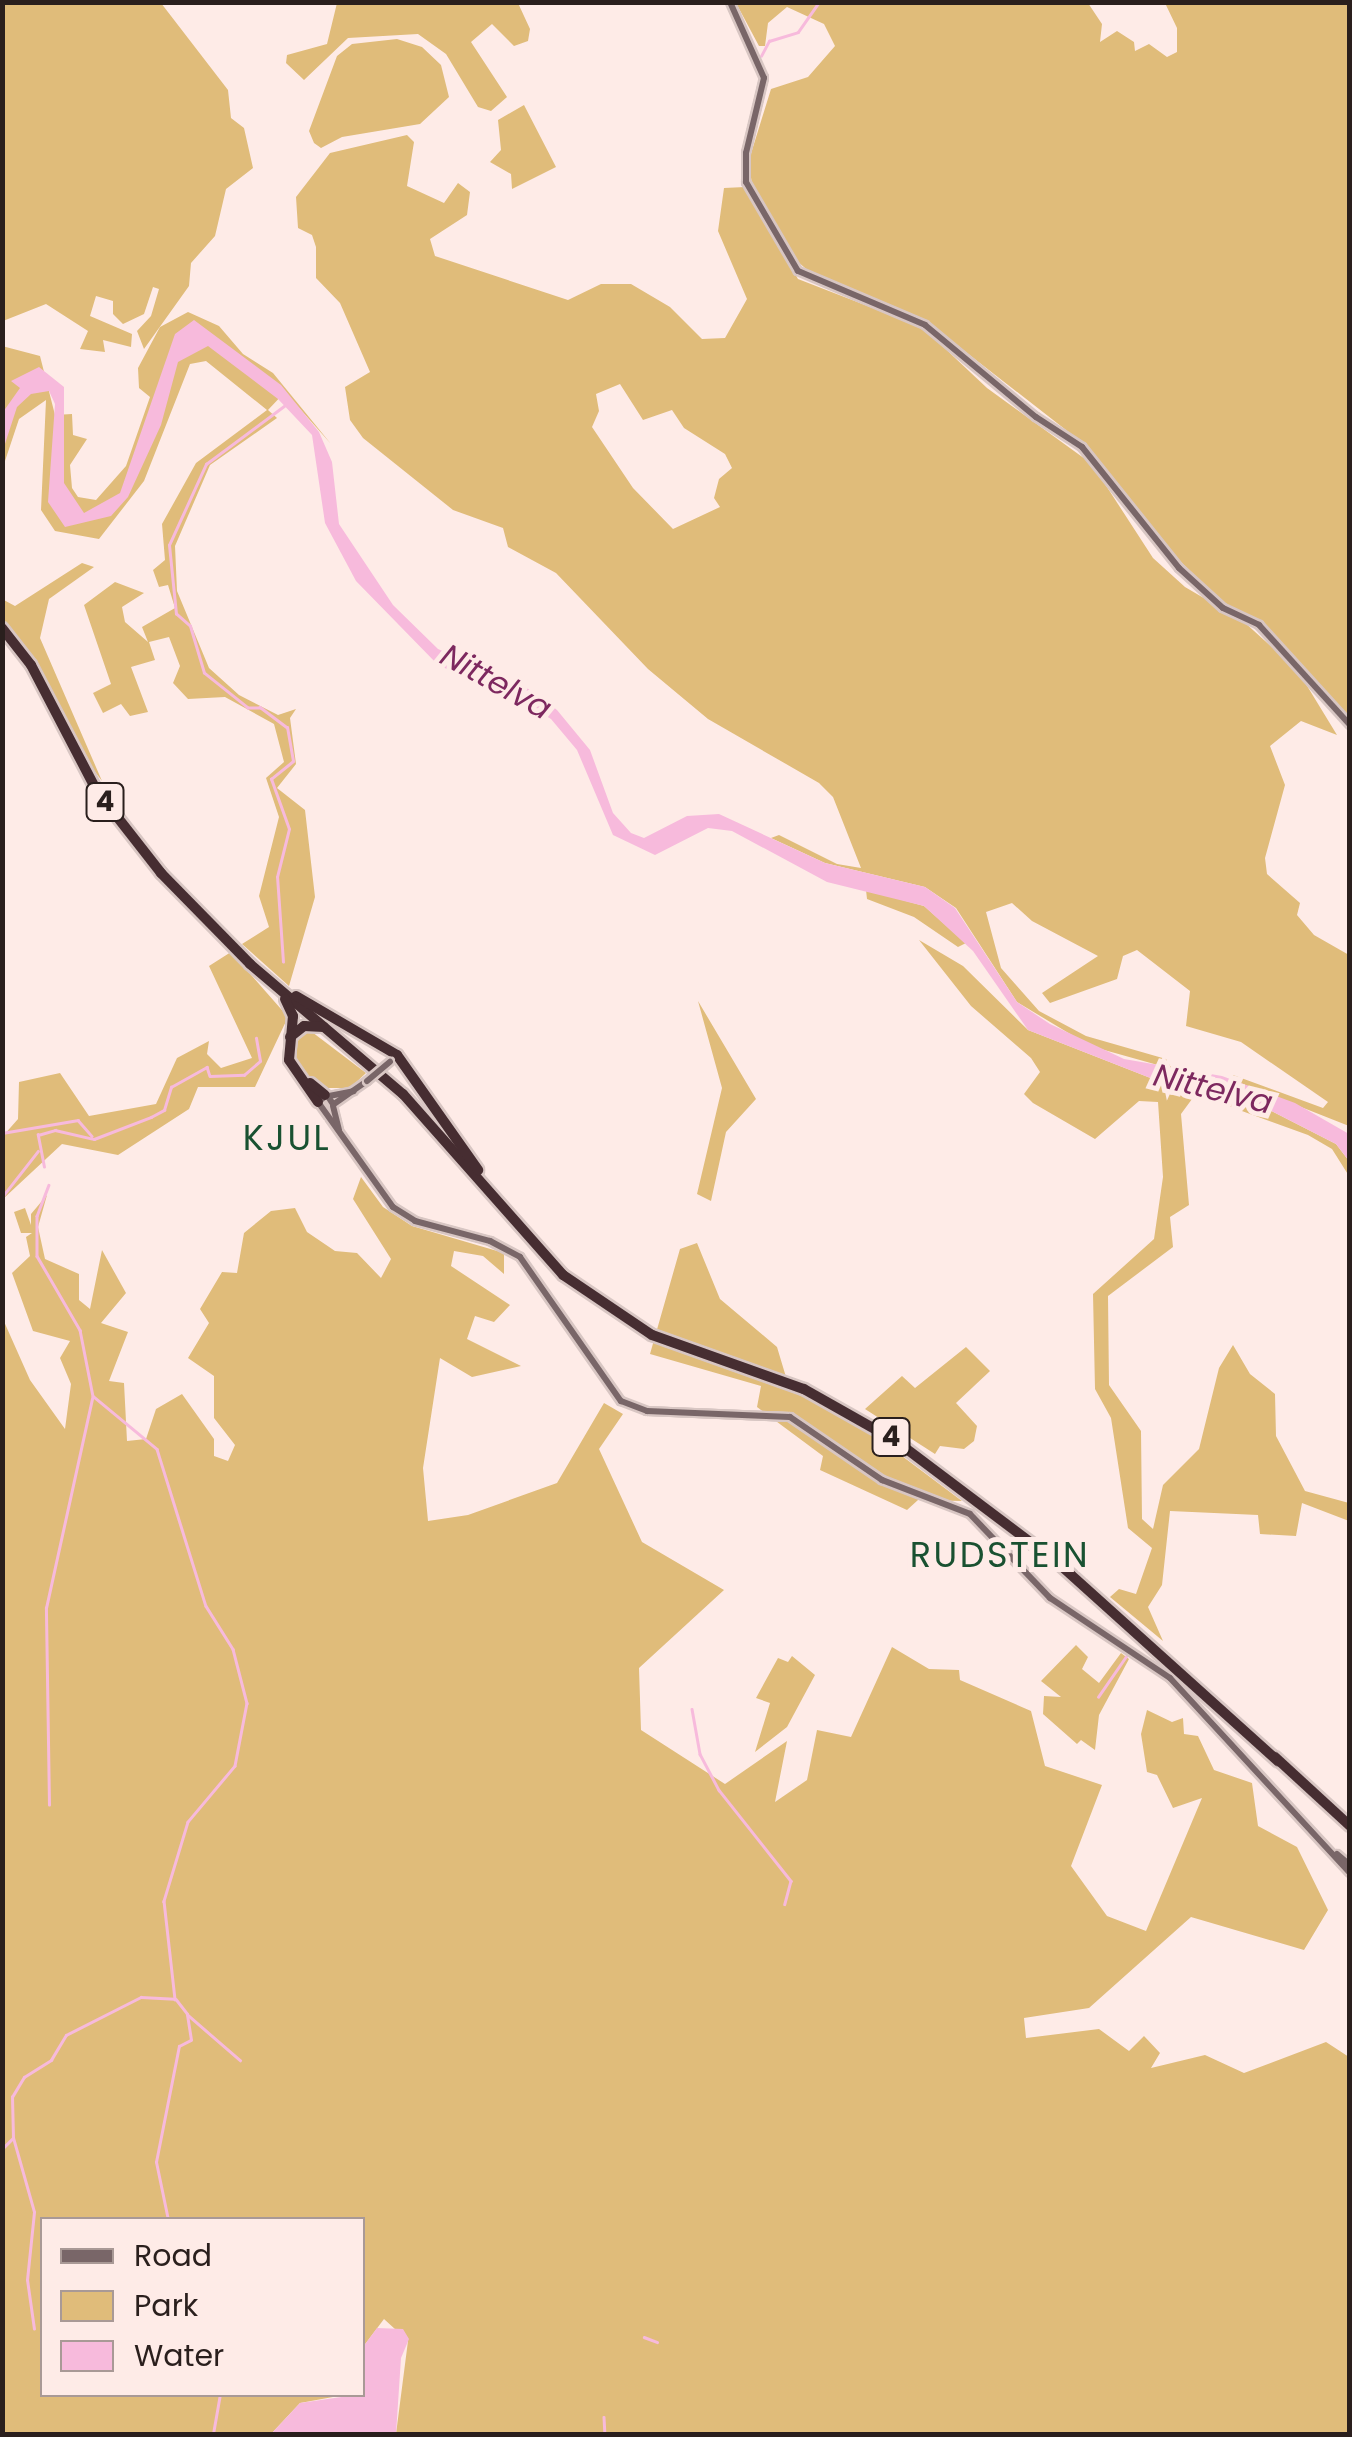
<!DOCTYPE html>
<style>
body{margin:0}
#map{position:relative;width:1352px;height:2437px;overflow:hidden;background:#feebe7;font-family:Poppins,sans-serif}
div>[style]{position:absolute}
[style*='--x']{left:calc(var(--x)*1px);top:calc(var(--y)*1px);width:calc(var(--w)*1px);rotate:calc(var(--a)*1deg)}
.green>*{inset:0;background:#e0bc7a}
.water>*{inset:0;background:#f7badc}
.stream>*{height:2.5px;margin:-1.25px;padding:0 1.25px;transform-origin:1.25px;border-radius:1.25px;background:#f7badc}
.roads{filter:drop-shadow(2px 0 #d8c6c3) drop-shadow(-2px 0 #d8c6c3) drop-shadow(0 2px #d8c6c3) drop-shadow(0 -2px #d8c6c3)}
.secondary>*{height:6px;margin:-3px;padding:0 3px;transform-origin:3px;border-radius:3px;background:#796668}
.highway>*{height:10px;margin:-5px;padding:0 5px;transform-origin:5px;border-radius:5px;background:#462d31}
.bridges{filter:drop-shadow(2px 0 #d8c6c3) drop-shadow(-2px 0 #d8c6c3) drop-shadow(0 2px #d8c6c3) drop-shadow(0 -2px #d8c6c3)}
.secondary-bridge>*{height:6px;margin:-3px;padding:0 3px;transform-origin:3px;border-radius:3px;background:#796668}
span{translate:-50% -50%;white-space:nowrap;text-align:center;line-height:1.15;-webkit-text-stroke:10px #feebe7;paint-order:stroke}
.shield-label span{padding:2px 8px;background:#feebe7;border:2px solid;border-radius:8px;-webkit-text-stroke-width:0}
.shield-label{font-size:28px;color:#2a1f1d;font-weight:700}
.water-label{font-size:32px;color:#7d285f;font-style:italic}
.quarter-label{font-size:35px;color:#195131;letter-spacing:2.5px}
.frame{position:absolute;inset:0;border:5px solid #2a1f1d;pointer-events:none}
.legend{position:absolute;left:40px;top:2217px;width:325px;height:180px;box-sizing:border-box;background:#feebe7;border:2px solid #a99996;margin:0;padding:12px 18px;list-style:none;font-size:30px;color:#2a1f1d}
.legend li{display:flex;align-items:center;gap:20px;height:50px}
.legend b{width:50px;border:2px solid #a99996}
</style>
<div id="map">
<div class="green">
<i style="clip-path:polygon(3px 2px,161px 3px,228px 90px,231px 118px,244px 128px,253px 168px,226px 189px,215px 236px,191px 263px,189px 286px,144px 349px,137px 331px,151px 316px,159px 289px,153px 287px,144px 314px,123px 324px,113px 314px,113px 301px,96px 296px,90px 316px,132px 334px,131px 347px,103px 340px,105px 352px,80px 349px,88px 331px,46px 304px,3px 321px)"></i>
<i style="clip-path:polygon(337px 3px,518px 3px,530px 29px,528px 41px,514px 46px,492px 24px,471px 42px,507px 97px,491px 111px,478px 107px,446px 54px,418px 34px,348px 38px,304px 80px,286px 63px,287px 55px,327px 44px)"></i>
<i style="clip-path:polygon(736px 3px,1088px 3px,1102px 24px,1100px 42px,1117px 31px,1134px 42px,1135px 51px,1149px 44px,1167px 57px,1177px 52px,1177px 28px,1165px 3px,1349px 3px,1349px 721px,1272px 632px,1220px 600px,1179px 560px,1089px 448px,926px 321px,813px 275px,797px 261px,752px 186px,749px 160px,771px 89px,808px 77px,835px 46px,824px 24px,787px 7px,768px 23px,765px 46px,759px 46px)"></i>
<i style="clip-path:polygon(397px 39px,422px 47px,441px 65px,449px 97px,420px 124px,342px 137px,321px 148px,314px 143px,309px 131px,337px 56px,352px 44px)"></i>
<i style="clip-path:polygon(524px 105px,556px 167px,512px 189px,511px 174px,490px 162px,501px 150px,498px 120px)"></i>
<i style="clip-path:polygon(evenodd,407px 135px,414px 142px,407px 186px,444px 203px,458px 183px,470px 192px,467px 215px,430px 239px,435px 256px,568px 300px,601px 284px,631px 284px,670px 307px,702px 339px,725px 338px,747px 299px,718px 231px,724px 188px,745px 187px,798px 279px,919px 326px,936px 340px,987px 388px,1092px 464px,1153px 558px,1185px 587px,1243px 621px,1298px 671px,1337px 735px,1301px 721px,1270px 746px,1285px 785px,1265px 858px,1267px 874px,1300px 903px,1297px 915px,1314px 935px,1349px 955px,1349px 1126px,1235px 1081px,1233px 1075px,1323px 1108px,1328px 1102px,1241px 1042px,1186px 1026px,1190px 991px,1137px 950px,1123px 956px,1117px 979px,1050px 1003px,1042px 993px,1098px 956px,1032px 921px,1012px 903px,986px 912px,1001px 968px,1039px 1011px,1086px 1036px,1166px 1059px,1172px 1069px,1090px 1046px,1017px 1002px,956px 908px,925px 887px,825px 863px,771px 838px,779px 835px,837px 864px,861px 868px,833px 797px,819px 783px,708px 719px,648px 669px,556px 573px,508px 547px,503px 528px,453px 510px,363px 438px,350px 420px,345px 387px,370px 372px,340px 303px,316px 278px,316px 247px,312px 235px,298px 228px,296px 197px,330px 153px,407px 135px,620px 384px,643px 420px,672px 410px,684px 428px,725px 454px,732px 468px,719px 479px,714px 498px,720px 507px,673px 529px,633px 488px,592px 427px,599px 411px,596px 394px,620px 384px)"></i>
<i style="clip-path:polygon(188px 312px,219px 326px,243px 354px,273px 373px,331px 444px,285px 392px,268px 410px,277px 418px,210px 465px,175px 546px,177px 591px,209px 668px,239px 695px,278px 715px,296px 709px,290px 718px,296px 764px,277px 788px,305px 810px,315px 897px,289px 986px,242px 944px,269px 927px,259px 896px,279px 817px,266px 778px,284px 762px,274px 724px,225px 697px,188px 699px,173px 683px,180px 666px,169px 637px,149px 642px,155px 660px,131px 667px,148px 712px,130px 716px,121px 704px,103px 713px,93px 693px,111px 684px,84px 605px,115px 582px,144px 593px,122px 607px,125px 622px,148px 642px,142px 627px,175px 608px,168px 585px,159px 587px,153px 570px,165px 560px,162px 524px,196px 463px,267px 410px,206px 361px,190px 364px,144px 481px,99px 539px,55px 531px,41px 510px,46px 400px,19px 419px,3px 467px,2px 346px,40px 356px,55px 415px,72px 414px,73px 435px,87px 439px,70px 465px,72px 488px,78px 497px,96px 500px,126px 466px,150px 397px,139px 388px,138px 368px,160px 327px)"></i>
<i style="clip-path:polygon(82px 563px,94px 567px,49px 599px,40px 638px,102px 781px,82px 755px,43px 673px,3px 620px,2px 599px,15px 606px)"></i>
<i style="clip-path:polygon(866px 890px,924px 906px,966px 943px,958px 947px,914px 917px,867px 899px)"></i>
<i style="clip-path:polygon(919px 940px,963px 966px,1028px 1030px,1153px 1079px,1248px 1099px,1336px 1144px,1349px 1161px,1349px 1176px,1332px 1149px,1308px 1135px,1209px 1099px,1192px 1099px,1181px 1114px,1189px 1205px,1170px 1217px,1173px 1247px,1108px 1296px,1109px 1385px,1141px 1431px,1142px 1519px,1153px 1529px,1163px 1485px,1199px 1449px,1219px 1368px,1233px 1345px,1250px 1374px,1275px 1394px,1276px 1436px,1305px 1491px,1349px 1503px,1349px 1521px,1302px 1503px,1296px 1536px,1260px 1534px,1258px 1515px,1170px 1511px,1162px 1585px,1148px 1607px,1163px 1641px,1110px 1597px,1119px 1589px,1136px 1594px,1152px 1548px,1128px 1528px,1111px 1418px,1095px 1389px,1093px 1294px,1154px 1239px,1163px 1177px,1158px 1102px,1139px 1101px,1095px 1139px,1033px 1103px,1024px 1094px,1040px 1072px,1031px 1058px,971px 1006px)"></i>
<i style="clip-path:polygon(231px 952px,288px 1017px,255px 1087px,198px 1087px,189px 1109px,118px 1155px,62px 1144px,3px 1199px,3px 1136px,18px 1119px,19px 1082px,60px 1073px,89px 1116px,156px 1104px,177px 1058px,209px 1041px,207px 1054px,221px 1068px,252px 1058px,209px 966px)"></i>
<i style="clip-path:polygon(698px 1001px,756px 1099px,726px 1132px,711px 1201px,697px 1194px,722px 1088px)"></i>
<i style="clip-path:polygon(312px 1032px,366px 1073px,350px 1088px,319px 1088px,297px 1067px,292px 1053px,302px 1033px)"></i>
<i style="clip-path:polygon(361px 1177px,383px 1207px,412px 1226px,504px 1253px,504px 1274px,483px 1256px,454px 1251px,451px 1266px,510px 1305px,494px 1322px,475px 1316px,467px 1339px,521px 1366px,472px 1377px,440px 1358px,423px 1468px,428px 1521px,468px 1515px,557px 1483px,604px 1403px,623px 1414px,599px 1449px,642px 1542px,724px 1590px,639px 1668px,641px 1730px,725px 1784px,787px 1741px,775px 1802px,807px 1780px,817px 1730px,851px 1737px,892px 1647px,929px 1669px,959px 1670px,960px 1680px,1031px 1711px,1045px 1766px,1102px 1785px,1071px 1866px,1107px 1916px,1146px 1931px,1202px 1798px,1173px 1808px,1157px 1775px,1147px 1772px,1141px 1734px,1147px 1710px,1172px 1722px,1183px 1718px,1184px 1734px,1198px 1736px,1214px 1770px,1252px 1783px,1258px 1826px,1297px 1847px,1328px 1910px,1304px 1950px,1191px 1917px,1089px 2008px,1024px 2018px,1026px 2038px,1099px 2029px,1129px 2051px,1144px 2036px,1160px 2053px,1151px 2068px,1205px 2055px,1244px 2073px,1326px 2042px,1349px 2057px,1349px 2434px,396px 2434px,408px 2341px,384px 2319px,363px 2347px,362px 2220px,42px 2220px,42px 2394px,344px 2395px,300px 2403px,271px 2434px,3px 2434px,2px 1317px,30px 1380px,65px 1429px,71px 1384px,60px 1358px,70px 1341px,33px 1331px,12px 1273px,30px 1256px,26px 1237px,32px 1233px,21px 1233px,14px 1212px,25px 1208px,31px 1225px,31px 1214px,47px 1195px,38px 1227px,45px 1259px,79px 1274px,79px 1300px,90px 1309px,102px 1250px,126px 1293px,101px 1323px,128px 1332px,109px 1381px,124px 1383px,127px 1441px,146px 1439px,156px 1409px,182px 1394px,214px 1439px,214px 1456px,228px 1461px,235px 1445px,214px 1418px,214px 1376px,188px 1358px,209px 1323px,200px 1309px,222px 1272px,237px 1273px,244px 1233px,271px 1211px,295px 1208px,307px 1232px,335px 1251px,357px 1253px,381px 1278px,391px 1259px,353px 1199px)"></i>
<i style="clip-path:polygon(697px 1243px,720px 1299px,777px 1347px,789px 1387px,858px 1423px,962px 1501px,918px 1500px,907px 1510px,820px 1470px,823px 1456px,757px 1407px,761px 1386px,650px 1354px,680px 1249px)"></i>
<i style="clip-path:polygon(966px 1347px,990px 1371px,956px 1403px,977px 1426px,974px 1441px,964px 1449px,940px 1446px,935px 1454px,865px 1409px,902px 1376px,915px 1388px)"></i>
<i style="clip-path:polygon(1076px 1645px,1088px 1657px,1082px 1669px,1099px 1683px,1121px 1653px,1129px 1659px,1099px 1715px,1095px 1750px,1081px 1740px,1077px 1744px,1043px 1714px,1044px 1696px,1061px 1697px,1041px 1681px)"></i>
<i style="clip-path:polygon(792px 1656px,815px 1675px,787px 1727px,755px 1752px,770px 1703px,756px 1698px,778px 1658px,788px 1662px)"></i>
</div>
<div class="water">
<i style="clip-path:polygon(194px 320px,281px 385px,319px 432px,332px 462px,339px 524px,393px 605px,438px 649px,533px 691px,557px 710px,590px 750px,613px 813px,631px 833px,644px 838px,687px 816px,719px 814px,825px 863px,925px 887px,955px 908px,1017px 1002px,1050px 1024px,1124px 1059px,1222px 1076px,1295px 1103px,1349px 1134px,1349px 1161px,1336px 1144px,1248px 1099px,1153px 1079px,1028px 1030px,973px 951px,924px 906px,827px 882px,732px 831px,708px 828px,655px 855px,613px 835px,577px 750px,551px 719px,503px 689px,439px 666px,356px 581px,325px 523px,312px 435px,278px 399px,208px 346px,178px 362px,161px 425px,128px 497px,111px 516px,65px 527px,48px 502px,55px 404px,49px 391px,31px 394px,17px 407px,3px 450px,3px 412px,20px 388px,11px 381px,39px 367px,64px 387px,64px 483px,84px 513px,120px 493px,175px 334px)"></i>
<i style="clip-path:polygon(377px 2328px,403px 2329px,409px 2339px,401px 2358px,396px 2434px,271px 2434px,300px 2403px,362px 2394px,363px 2347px)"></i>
</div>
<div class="stream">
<i style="--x:761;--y:56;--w:17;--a:-62"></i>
<i style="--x:769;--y:41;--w:30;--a:-17"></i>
<i style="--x:798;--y:32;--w:37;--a:-55"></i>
<i style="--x:283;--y:962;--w:85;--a:-94"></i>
<i style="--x:277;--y:877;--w:49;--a:-76"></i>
<i style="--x:289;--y:829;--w:53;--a:-109.8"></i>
<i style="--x:271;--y:779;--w:28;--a:-39"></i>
<i style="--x:293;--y:761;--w:34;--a:-100"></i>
<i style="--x:287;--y:728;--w:34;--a:-143"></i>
<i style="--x:260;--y:708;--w:12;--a:180"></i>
<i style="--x:248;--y:708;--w:56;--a:-141.5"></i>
<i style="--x:204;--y:673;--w:49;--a:-106.6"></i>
<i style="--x:190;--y:626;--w:18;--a:-139"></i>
<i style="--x:176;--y:614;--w:69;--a:-95.8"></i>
<i style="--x:169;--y:545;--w:89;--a:-65.4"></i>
<i style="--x:206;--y:464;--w:97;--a:-36.6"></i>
<i style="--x:2;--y:1133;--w:77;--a:-9.7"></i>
<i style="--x:78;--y:1120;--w:21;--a:49"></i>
<i style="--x:44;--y:1167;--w:33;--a:-101"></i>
<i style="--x:38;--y:1135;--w:18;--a:-16"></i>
<i style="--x:55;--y:1130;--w:40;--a:13"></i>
<i style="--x:94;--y:1139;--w:61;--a:-21.1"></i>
<i style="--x:151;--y:1117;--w:15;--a:-28"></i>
<i style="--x:164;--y:1110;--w:24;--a:-73"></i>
<i style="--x:171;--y:1087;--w:41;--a:-29.1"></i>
<i style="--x:207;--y:1067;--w:9;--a:72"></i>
<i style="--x:210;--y:1076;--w:34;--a:-2"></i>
<i style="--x:244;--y:1075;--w:21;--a:-41"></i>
<i style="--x:260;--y:1061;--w:23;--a:-100"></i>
<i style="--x:49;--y:1185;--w:33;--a:111"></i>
<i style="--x:37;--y:1216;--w:40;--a:90"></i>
<i style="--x:37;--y:1256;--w:86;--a:59.8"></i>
<i style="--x:80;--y:1330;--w:67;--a:78.9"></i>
<i style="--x:93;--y:1396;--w:83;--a:39.6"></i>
<i style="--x:157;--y:1449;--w:164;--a:72.7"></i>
<i style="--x:206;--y:1606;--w:51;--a:57.9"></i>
<i style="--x:233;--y:1649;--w:56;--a:75.5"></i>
<i style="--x:247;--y:1703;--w:64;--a:100.8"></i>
<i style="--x:235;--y:1766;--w:73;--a:130"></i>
<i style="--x:188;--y:1822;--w:83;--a:106.9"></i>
<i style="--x:164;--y:1901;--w:99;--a:83.6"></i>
<i style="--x:2;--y:1197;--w:58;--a:-52"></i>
<i style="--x:1098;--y:1697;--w:51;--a:-55.4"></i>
<i style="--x:692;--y:1709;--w:46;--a:79.9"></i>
<i style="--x:700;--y:1754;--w:41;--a:62.2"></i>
<i style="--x:719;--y:1790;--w:116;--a:51.6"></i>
<i style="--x:791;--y:1881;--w:24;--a:105"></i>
<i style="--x:49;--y:1805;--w:197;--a:-90.9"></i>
<i style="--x:46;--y:1608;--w:215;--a:-77.6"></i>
<i style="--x:188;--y:2015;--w:69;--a:40.9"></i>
<i style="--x:2;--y:2149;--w:14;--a:-45"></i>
<i style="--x:168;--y:2220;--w:59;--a:-101.7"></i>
<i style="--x:156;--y:2162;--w:118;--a:-78.8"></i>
<i style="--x:179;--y:2046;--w:13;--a:-27"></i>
<i style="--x:191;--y:2040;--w:26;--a:-99"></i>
<i style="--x:187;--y:2014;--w:18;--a:-128"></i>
<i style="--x:34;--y:2329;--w:49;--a:-98.1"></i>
<i style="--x:27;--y:2280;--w:68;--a:-84.1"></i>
<i style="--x:34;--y:2212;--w:77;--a:-105.8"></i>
<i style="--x:13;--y:2138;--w:41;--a:-91.4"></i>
<i style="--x:12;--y:2097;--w:23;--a:-59"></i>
<i style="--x:24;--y:2077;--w:32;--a:-32"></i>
<i style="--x:51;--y:2060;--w:29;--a:-59"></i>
<i style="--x:66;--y:2035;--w:84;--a:-26.9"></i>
<i style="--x:141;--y:1997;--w:33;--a:3"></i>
<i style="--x:644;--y:2337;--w:14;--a:21"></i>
<i style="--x:604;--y:2417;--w:17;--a:87"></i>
<i style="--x:213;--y:2434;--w:41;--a:-80.1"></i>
</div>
<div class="roads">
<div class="secondary">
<i style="--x:730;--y:2;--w:83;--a:65.9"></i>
<i style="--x:764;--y:78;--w:77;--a:103.5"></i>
<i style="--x:746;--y:153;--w:29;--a:90"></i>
<i style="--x:746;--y:182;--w:103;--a:59.7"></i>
<i style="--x:798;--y:271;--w:138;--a:23"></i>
<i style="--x:925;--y:325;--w:144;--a:39.7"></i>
<i style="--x:1036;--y:417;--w:55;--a:33.1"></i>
<i style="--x:1082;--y:447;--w:155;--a:51.3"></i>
<i style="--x:1179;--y:568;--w:59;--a:42.3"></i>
<i style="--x:1223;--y:608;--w:40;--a:25"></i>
<i style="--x:1259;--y:625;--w:135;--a:47.7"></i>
<i style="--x:329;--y:1096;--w:25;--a:-11"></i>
<i style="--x:333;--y:1104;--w:11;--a:-124"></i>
<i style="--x:327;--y:1095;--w:11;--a:142"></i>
<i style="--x:318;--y:1102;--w:129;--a:54.5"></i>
<i style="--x:393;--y:1207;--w:26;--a:32"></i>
<i style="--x:415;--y:1221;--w:78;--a:14.9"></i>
<i style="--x:490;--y:1241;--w:34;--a:28"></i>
<i style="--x:520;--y:1257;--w:176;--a:55"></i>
<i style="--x:621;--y:1401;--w:28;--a:21"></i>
<i style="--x:647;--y:1411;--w:143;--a:2.4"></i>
<i style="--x:790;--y:1417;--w:112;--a:34.4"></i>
<i style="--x:882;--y:1480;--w:94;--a:21.1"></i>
<i style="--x:970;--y:1514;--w:116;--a:46.4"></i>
<i style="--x:1050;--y:1598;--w:144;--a:33.7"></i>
<i style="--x:1170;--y:1678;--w:265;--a:47.3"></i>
<i style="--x:334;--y:1104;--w:40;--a:-34.9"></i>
<i style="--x:333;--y:1106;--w:25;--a:76"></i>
<i style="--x:1337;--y:1854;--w:17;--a:40"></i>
</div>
<div class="highway">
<i style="--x:2;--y:628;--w:47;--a:51.9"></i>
<i style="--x:31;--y:665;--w:142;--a:62.4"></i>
<i style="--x:97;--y:791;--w:104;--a:52"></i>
<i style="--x:161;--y:873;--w:127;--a:45.6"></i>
<i style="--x:250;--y:964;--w:201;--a:40.4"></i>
<i style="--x:403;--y:1094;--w:242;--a:48.5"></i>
<i style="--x:563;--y:1275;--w:107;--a:34"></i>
<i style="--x:652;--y:1335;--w:161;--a:19.6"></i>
<i style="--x:804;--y:1389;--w:106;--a:29.5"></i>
<i style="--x:896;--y:1441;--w:204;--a:37"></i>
<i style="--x:1059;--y:1564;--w:295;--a:42"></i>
<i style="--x:296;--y:996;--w:117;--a:30.3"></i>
<i style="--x:397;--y:1055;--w:141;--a:54.8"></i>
<i style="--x:285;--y:999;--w:19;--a:65"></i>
<i style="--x:293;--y:1016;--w:44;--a:95.2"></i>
<i style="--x:289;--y:1060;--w:51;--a:55.4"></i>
<i style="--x:290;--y:1037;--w:18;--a:-38"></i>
<i style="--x:304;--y:1026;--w:20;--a:3"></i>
<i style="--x:310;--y:1083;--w:19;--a:39"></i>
<i style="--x:1275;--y:1757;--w:102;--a:42.6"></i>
</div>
</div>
<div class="bridges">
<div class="secondary-bridge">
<i style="--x:367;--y:1081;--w:30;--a:-40"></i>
</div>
</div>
<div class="shield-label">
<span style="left:105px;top:802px">4</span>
<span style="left:891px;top:1437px">4</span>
</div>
<div class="water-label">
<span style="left:496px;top:682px;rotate:29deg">Nittelva</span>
<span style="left:1213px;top:1089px;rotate:14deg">Nittelva</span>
</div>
<div class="quarter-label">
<span style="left:287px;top:1138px">KJUL</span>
<span style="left:1000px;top:1555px">RUDSTEIN</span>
</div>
<div class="frame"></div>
<ul class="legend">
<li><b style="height:12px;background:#796668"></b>Road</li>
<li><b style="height:28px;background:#e0bc7a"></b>Park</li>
<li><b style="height:28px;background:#f7badc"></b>Water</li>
</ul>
</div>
